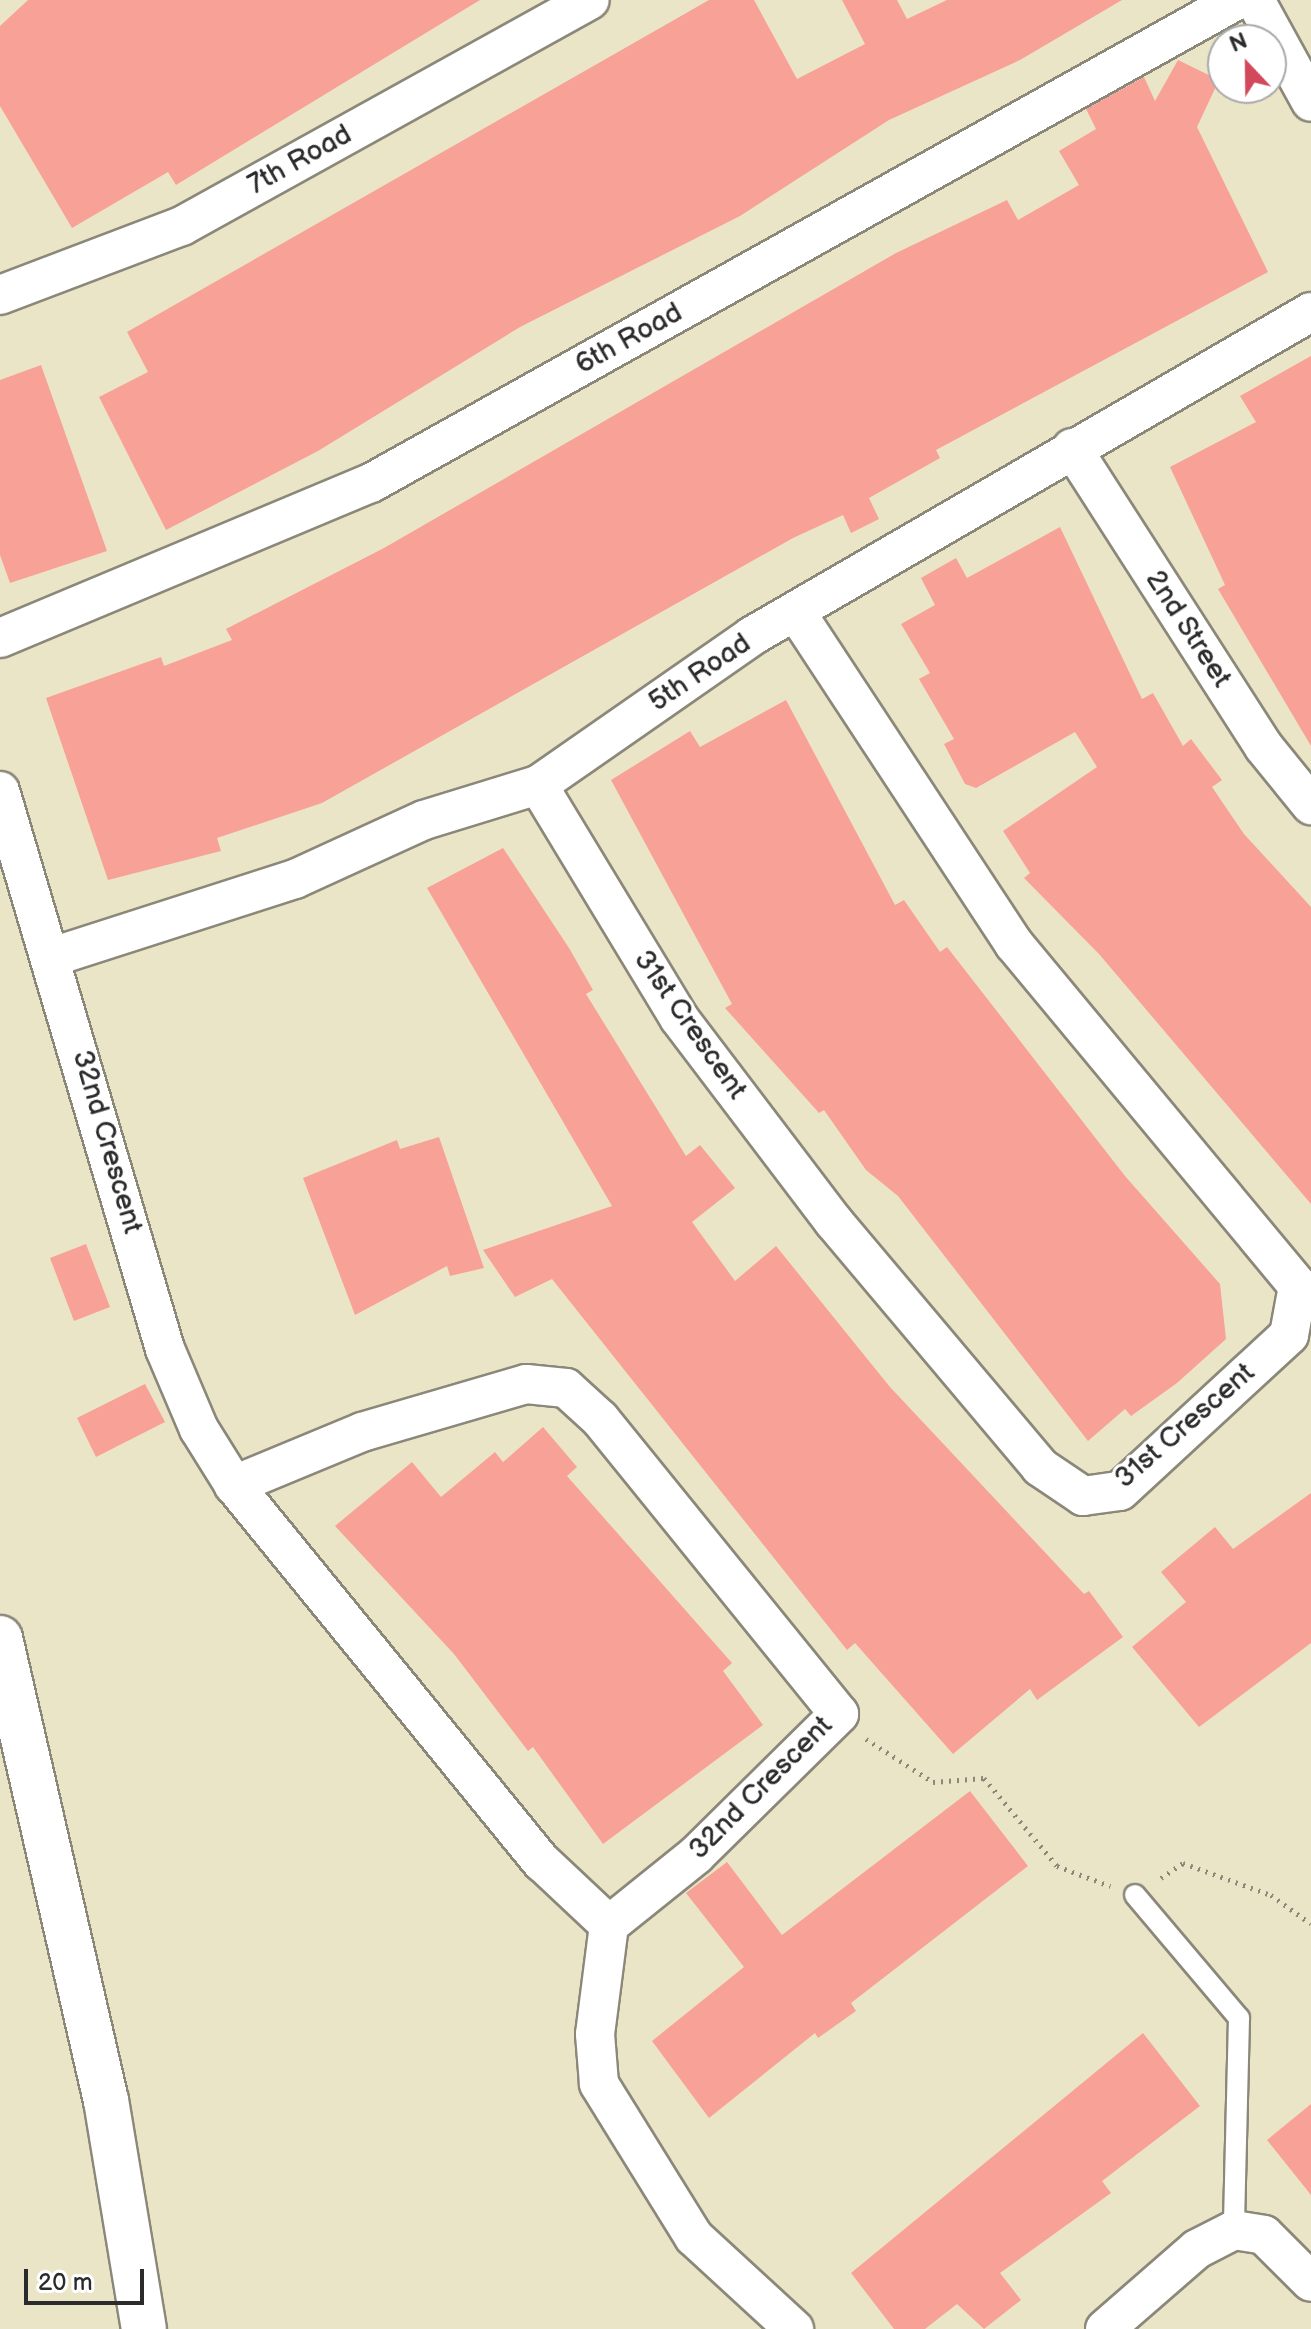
<!DOCTYPE html>
<style>
body{margin:0}
#map{position:relative;width:1311px;height:2329px;overflow:hidden;background:#ebe5c8;font-family:"Balsamiq Sans",sans-serif}
div>[style]{position:absolute}
[style*='--x']{left:calc(var(--x)*1px);top:calc(var(--y)*1px);width:calc(var(--w)*1px);rotate:calc(var(--a)*1deg)}
.building>*{inset:0;background:#f8a197}
.path>*{height:5px;margin-top:-2.5px;transform-origin:0;background:repeating-linear-gradient(90deg,#8b887a 0 2px,transparent 0 8px)}
.roads{filter:drop-shadow(2px 0 #8b887a) drop-shadow(-2px 0 #8b887a) drop-shadow(0 2px #8b887a) drop-shadow(0 -2px #8b887a)}
.service>*{height:20px;margin:-10px;padding:0 10px;transform-origin:10px;border-radius:10px;background:#fff}
.minor>*{height:38px;margin:-19px;padding:0 19px;transform-origin:19px;border-radius:19px;background:#fff}
.tertiary>*{height:44px;margin:-22px;padding:0 22px;transform-origin:22px;border-radius:22px;background:#fff}
span{translate:-50% -50%;white-space:nowrap;text-align:center;line-height:1.15;-webkit-text-stroke:6px #fff;paint-order:stroke}
.street-label{font-size:28px;color:#2b2b2b}
.north{position:absolute;left:1207px;top:24px;width:80px;height:80px;box-sizing:border-box;background:#fff;border:2px solid #aaa;border-radius:50%;rotate:338deg;font-size:22px;font-weight:700;line-height:32px;text-align:center;color:#2b2b2b}
.north::after{content:'';display:block;margin:auto;width:28px;height:36px;background:#d1495b;clip-path:polygon(50% 0,100% 100%,50% 72%,0 100%)}
.scale{position:absolute;left:24px;top:2269px;width:120px;height:36px;box-sizing:border-box;border:4px solid #2b2b2b;border-top:0;padding-left:10px;font-size:24px;line-height:28px;white-space:nowrap;color:#2b2b2b;-webkit-text-stroke:6px #fff;paint-order:stroke}
</style>
<div id="map">
<div class="building">
<i style="clip-path:polygon(28px 0,480px 0,176px 185px,168px 172px,72px 228px,0 106px,0 26px)"></i>
<i style="clip-path:polygon(709px 0,754px 0,797px 79px,865px 44px,842px 0,897px 0,907px 19px,947px 0,1122px 0,1020px 60px,889px 120px,740px 216px,520px 327px,318px 451px,166px 530px,99px 397px,148px 372px,127px 332px)"></i>
<i style="clip-path:polygon(1178px 60px,1219px 80px,1197px 127px,1268px 272px,936px 450px,940px 458px,869px 498px,879px 519px,851px 533px,843px 515px,793px 538px,322px 803px,217px 838px,221px 851px,108px 880px,46px 698px,161px 657px,164px 666px,232px 640px,226px 629px,384px 548px,896px 253px,1007px 200px,1018px 220px,1079px 185px,1059px 151px,1096px 129px,1086px 109px,1144px 77px,1155px 101px)"></i>
<i style="clip-path:polygon(1311px 356px,1311px 746px,1218px 589px,1225px 585px,1170px 467px,1256px 422px,1240px 396px)"></i>
<i style="clip-path:polygon(41px 365px,107px 551px,10px 583px,0 555px,0 380px)"></i>
<i style="clip-path:polygon(1060px 527px,1142px 699px,1153px 693px,1183px 746px,1191px 739px,1222px 780px,1212px 787px,1244px 834px,1311px 907px,1311px 1204px,1099px 954px,1024px 878px,1030px 873px,1003px 831px,1097px 767px,1075px 732px,976px 788px,965px 784px,944px 744px,954px 739px,919px 679px,930px 673px,901px 624px,935px 605px,921px 578px,956px 558px,967px 578px)"></i>
<i style="clip-path:polygon(786px 700px,895px 905px,904px 900px,940px 952px,947px 947px,1125px 1176px,1220px 1284px,1226px 1339px,1177px 1383px,1131px 1416px,1125px 1409px,1088px 1441px,898px 1196px,866px 1170px,824px 1110px,819px 1113px,725px 1008px,732px 1004px,611px 780px,690px 731px,700px 747px)"></i>
<i style="clip-path:polygon(503px 848px,569px 948px,593px 990px,586px 994px,686px 1156px,700px 1145px,735px 1188px,692px 1222px,735px 1281px,776px 1246px,890px 1387px,1084px 1594px,1089px 1591px,1123px 1637px,1037px 1700px,1030px 1689px,953px 1754px,855px 1643px,847px 1650px,552px 1279px,515px 1297px,483px 1250px,612px 1206px,427px 888px)"></i>
<i style="clip-path:polygon(439px 1137px,484px 1268px,450px 1276px,447px 1266px,355px 1315px,303px 1178px,397px 1140px,400px 1149px)"></i>
<i style="clip-path:polygon(86px 1244px,110px 1307px,74px 1321px,50px 1258px)"></i>
<i style="clip-path:polygon(145px 1384px,165px 1422px,96px 1457px,77px 1418px)"></i>
<i style="clip-path:polygon(543px 1427px,577px 1467px,567px 1476px,732px 1663px,723px 1671px,763px 1725px,603px 1844px,533px 1747px,528px 1751px,454px 1654px,335px 1526px,412px 1462px,441px 1497px,495px 1452px,503px 1462px)"></i>
<i style="clip-path:polygon(1311px 1493px,1311px 1643px,1199px 1727px,1132px 1647px,1186px 1602px,1161px 1572px,1215px 1527px,1233px 1549px)"></i>
<i style="clip-path:polygon(970px 1791px,1028px 1866px,851px 2003px,856px 2011px,818px 2038px,815px 2033px,709px 2118px,652px 2041px,744px 1967px,686px 1893px,727px 1862px,782px 1935px)"></i>
<i style="clip-path:polygon(1143px 2033px,1200px 2106px,1102px 2181px,1111px 2193px,1000px 2273px,1021px 2300px,984px 2329px,957px 2304px,925px 2329px,894px 2329px,851px 2273px)"></i>
<i style="clip-path:polygon(1311px 2104px,1311px 2195px,1267px 2140px)"></i>
</div>
<div class="path">
<i style="--x:866;--y:1739;--w:80;--a:32.7"></i>
<i style="--x:933;--y:1782;--w:51;--a:-4.5"></i>
<i style="--x:984;--y:1778;--w:114;--a:50.3"></i>
<i style="--x:1057;--y:1866;--w:57;--a:20.7"></i>
<i style="--x:1161;--y:1878;--w:27;--a:-34"></i>
<i style="--x:1183;--y:1863;--w:94;--a:20"></i>
<i style="--x:1271;--y:1895;--w:49;--a:35.9"></i>
</div>
<div class="roads">
<div class="service">
<i style="--x:1135;--y:1895;--w:161;--a:49.8"></i>
<i style="--x:1239;--y:2018;--w:212;--a:91.4"></i>
</div>
<div class="minor">
<i style="--x:1255;--y:0;--w:116;--a:61.2"></i>
<i style="--x:0;--y:295;--w:195;--a:-20.8"></i>
<i style="--x:182;--y:226;--w:466;--a:-29"></i>
<i style="--x:1072;--y:448;--w:355;--a:57.3"></i>
<i style="--x:1264;--y:747;--w:75;--a:51"></i>
<i style="--x:0;--y:638;--w:402;--a:-22.7"></i>
<i style="--x:371;--y:483;--w:992;--a:-29.15"></i>
<i style="--x:538;--y:785;--w:272;--a:58.8"></i>
<i style="--x:679;--y:1018;--w:256;--a:52.8"></i>
<i style="--x:834;--y:1222;--w:320;--a:49.9"></i>
<i style="--x:1040;--y:1467;--w:52;--a:34"></i>
<i style="--x:1083;--y:1496;--w:37;--a:-8"></i>
<i style="--x:1120;--y:1491;--w:230;--a:-42.7"></i>
<i style="--x:1289;--y:1335;--w:50;--a:-79.6"></i>
<i style="--x:1298;--y:1286;--w:445;--a:-129.7"></i>
<i style="--x:1014;--y:944;--w:394;--a:-123.3"></i>
<i style="--x:0;--y:791;--w:582;--a:73.53"></i>
<i style="--x:165;--y:1349;--w:87;--a:67"></i>
<i style="--x:199;--y:1429;--w:66;--a:58"></i>
<i style="--x:234;--y:1485;--w:487;--a:50.8"></i>
<i style="--x:542;--y:1862;--w:92;--a:43.2"></i>
<i style="--x:609;--y:1925;--w:112;--a:-38.8"></i>
<i style="--x:696;--y:1855;--w:201;--a:-44.6"></i>
<i style="--x:839;--y:1714;--w:380;--a:-129"></i>
<i style="--x:600;--y:1419;--w:46;--a:-137.6"></i>
<i style="--x:566;--y:1388;--w:40;--a:-174.3"></i>
<i style="--x:526;--y:1384;--w:171;--a:163.7"></i>
<i style="--x:362;--y:1432;--w:139;--a:157.5"></i>
<i style="--x:55;--y:956;--w:252;--a:-17.8"></i>
<i style="--x:295;--y:879;--w:142;--a:-24.6"></i>
<i style="--x:424;--y:820;--w:119;--a:-17.1"></i>
<i style="--x:538;--y:785;--w:261;--a:-34.8"></i>
<i style="--x:752;--y:636;--w:646;--a:-30.1"></i>
<i style="--x:609;--y:1925;--w:110;--a:97.3"></i>
<i style="--x:595;--y:2034;--w:50;--a:85.4"></i>
<i style="--x:599;--y:2084;--w:180;--a:58.2"></i>
<i style="--x:694;--y:2237;--w:136;--a:42.6"></i>
<i style="--x:1105;--y:2329;--w:122;--a:-41"></i>
<i style="--x:1197;--y:2249;--w:42;--a:-27.2"></i>
<i style="--x:1234;--y:2230;--w:30;--a:9"></i>
<i style="--x:1264;--y:2235;--w:66;--a:45"></i>
</div>
<div class="tertiary">
<i style="--x:0;--y:1638;--w:474;--a:77.1"></i>
<i style="--x:106;--y:2100;--w:232;--a:80.6"></i>
</div>
</div>
<div class="street-label">
<span style="left:300px;top:160px;rotate:-29deg">7th Road</span>
<span style="left:629px;top:339px;rotate:-29deg">6th Road</span>
<span style="left:1188px;top:629px;rotate:57deg">2nd Street</span>
<span style="left:700px;top:673px;rotate:-34deg">5th Road</span>
<span style="left:690px;top:1025px;rotate:55deg">31st Crescent</span>
<span style="left:107px;top:1142px;rotate:74deg">32nd Crescent</span>
<span style="left:1185px;top:1426px;rotate:-41deg">31st Crescent</span>
<span style="left:761px;top:1788px;rotate:-45deg">32nd Crescent</span>
</div>
<div class="north">N</div>
<div class="scale">20 m</div>
</div>
